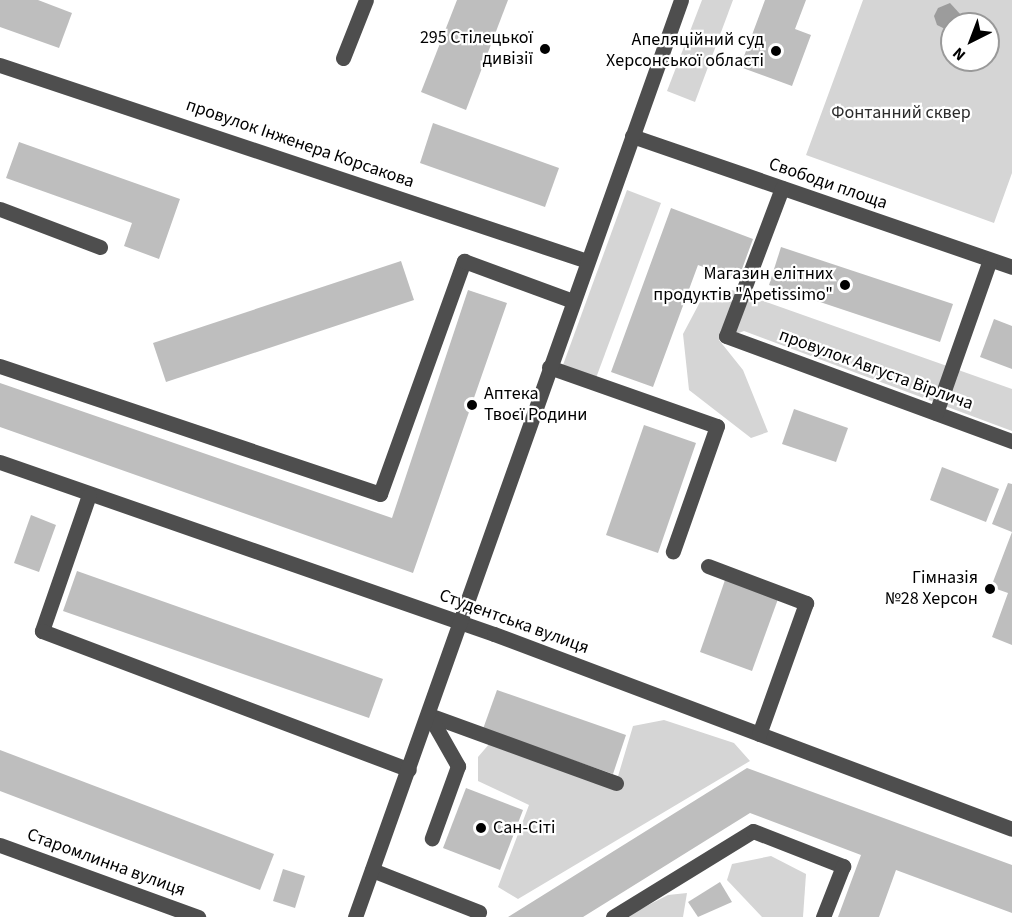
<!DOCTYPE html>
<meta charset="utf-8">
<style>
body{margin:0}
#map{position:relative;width:1012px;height:917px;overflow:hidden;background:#fff;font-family:"Source Sans 3",sans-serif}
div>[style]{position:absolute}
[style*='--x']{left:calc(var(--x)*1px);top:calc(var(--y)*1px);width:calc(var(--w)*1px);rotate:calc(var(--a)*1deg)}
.green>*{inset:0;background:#d5d5d5}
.water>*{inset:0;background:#9c9c9c}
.building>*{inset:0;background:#bebebe}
.minor>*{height:15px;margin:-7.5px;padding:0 7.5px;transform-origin:7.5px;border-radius:7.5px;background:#4e4e4e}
.dots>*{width:16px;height:16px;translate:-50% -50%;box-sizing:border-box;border:3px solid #fff;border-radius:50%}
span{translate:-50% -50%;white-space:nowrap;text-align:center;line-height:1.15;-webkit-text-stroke:4.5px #fff;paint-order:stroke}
.poi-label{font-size:18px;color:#000}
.right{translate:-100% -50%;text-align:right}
.left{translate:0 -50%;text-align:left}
.park-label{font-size:18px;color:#2c2c2c}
.street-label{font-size:18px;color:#000}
.north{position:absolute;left:940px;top:12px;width:60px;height:60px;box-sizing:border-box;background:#fff;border:2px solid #999;border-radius:50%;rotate:222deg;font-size:16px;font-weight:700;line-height:24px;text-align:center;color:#000}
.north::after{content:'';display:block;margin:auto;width:21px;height:27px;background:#000;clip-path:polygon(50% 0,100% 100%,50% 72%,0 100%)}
</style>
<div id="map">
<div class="green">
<i style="clip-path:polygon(702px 0,733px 0,695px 102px,667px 91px)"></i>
<i style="clip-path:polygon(evenodd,863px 0,1012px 0,1012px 173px,994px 223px,806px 155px,863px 0,952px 24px,988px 24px,988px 60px,952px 60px,952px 24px)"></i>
<i style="clip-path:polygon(627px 190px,661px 203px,596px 378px,563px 365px)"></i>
<i style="clip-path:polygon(732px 290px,1012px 389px,1012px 431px,744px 331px,719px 340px,743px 370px,768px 432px,751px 438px,689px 390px,683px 334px,700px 302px)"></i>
<i style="clip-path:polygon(664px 720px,734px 743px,750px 761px,518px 899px,498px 887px,529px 805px,478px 781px,478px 757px,490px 743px,616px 783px,633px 726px)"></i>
<i style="clip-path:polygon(771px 856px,806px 874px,803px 917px,762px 917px,727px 880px,732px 864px)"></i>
<i style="clip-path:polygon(687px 893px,683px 917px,625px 917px,668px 895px)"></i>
</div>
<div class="water">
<i style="clip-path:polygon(950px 3px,961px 15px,949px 31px,937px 25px,934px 16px,938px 8px)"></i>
</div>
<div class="building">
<i style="clip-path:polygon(0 0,38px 0,72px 13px,59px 48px,0 27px)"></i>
<i style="clip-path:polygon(457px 0,508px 0,466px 110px,421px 92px)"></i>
<i style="clip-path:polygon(765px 0,806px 0,795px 29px,811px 35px,792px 86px,740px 67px)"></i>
<i style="clip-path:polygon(433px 123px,559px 168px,545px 207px,420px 163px)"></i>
<i style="clip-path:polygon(19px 142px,180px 199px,159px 259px,124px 246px,132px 223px,6px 178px)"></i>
<i style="clip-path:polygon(671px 208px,753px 239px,738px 280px,698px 265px,653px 387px,611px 372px)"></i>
<i style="clip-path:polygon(781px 247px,953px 304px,940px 342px,769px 285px)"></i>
<i style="clip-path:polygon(401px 261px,414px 300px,166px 382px,153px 343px)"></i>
<i style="clip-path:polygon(468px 290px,507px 303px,413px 573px,0 427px,0 383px,392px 518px)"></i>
<i style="clip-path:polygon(994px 319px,1012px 326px,1012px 369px,980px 357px)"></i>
<i style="clip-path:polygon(794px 409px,848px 428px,836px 462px,782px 444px)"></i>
<i style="clip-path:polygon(644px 425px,696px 443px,658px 553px,606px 535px)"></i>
<i style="clip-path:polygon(942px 467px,999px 489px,986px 522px,930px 500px)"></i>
<i style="clip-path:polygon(1008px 483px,1012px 484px,1012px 645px,992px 637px,1008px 593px,991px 587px,1012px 532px,992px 524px)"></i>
<i style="clip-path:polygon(31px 515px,56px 525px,39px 572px,14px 563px)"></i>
<i style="clip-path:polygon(77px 571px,383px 679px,369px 718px,63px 611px)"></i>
<i style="clip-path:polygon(725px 580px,778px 599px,752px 671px,700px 652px)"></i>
<i style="clip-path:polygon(497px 690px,626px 735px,613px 774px,483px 729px)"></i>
<i style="clip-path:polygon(0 750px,274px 854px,260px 890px,0 791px)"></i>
<i style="clip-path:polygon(747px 768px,1012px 865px,1012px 913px,896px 870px,879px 917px,838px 917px,861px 855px,750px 813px,583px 917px,508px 917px)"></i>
<i style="clip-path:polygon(466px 788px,523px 810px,500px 870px,443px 848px)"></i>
<i style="clip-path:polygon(283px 869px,305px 876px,295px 908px,273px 901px)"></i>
<i style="clip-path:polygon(720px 882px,732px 902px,698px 917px,688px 902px)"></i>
</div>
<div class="minor">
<i style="--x:343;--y:58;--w:62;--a:-68.4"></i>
<i style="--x:0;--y:65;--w:619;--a:18.46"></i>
<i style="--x:632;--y:136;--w:402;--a:19"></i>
<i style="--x:782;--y:188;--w:158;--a:110.7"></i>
<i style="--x:726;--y:336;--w:305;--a:20.2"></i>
<i style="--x:0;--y:209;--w:107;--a:20.8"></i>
<i style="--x:0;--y:366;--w:401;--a:18.6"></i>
<i style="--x:380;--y:494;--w:248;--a:-70.2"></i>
<i style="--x:464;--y:261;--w:116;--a:20.2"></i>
<i style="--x:549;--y:367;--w:178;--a:19.4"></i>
<i style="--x:717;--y:426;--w:133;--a:109.4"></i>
<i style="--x:936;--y:413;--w:162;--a:-70.6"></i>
<i style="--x:0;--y:462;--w:523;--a:19.2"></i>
<i style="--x:494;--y:634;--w:553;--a:20.63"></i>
<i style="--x:89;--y:495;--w:144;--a:109.1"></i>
<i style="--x:42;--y:631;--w:392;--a:20.7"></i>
<i style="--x:708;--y:566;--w:105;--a:20.7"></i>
<i style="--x:806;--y:603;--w:139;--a:109.7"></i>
<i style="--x:429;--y:715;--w:199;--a:20"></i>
<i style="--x:429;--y:715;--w:59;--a:60.4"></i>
<i style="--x:458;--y:766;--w:77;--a:109.9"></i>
<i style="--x:0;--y:845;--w:211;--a:20"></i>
<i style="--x:372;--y:870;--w:115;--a:21.4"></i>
<i style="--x:355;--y:917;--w:973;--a:-70.43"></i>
<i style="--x:613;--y:917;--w:164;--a:-31.6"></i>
<i style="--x:753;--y:831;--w:97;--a:21.3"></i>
<i style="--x:843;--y:866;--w:55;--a:111.4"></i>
</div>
<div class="dots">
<i style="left:545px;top:49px;background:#000"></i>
<i style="left:776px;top:51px;background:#000"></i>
<i style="left:845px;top:285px;background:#000"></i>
<i style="left:472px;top:405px;background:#000"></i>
<i style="left:990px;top:589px;background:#000"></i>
<i style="left:481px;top:828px;background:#000"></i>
</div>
<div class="poi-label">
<span class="right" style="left:533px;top:49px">295 Стілецької<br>дивізії</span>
<span class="right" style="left:764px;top:51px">Апеляційний суд<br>Херсонської області</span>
<span class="right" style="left:833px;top:285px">Магазин елітних<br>продуктів "Apetissimo"</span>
<span class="left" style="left:484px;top:405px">Аптека<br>Твоєї Родини</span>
<span class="right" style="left:978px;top:589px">Гімназія<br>№28 Херсон</span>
<span class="left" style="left:493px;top:828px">Сан-Сіті</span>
</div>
<div class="park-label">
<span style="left:901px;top:113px">Фонтанний сквер</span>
</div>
<div class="street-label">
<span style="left:300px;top:144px;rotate:19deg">провулок Інженера Корсакова</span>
<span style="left:828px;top:184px;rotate:19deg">Свободи площа</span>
<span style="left:876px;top:370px;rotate:20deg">провулок Августа Вірлича</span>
<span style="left:514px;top:622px;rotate:20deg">Студентська вулиця</span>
<span style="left:106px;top:863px;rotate:20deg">Старомлинна вулиця</span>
</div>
<div class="north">N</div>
</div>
